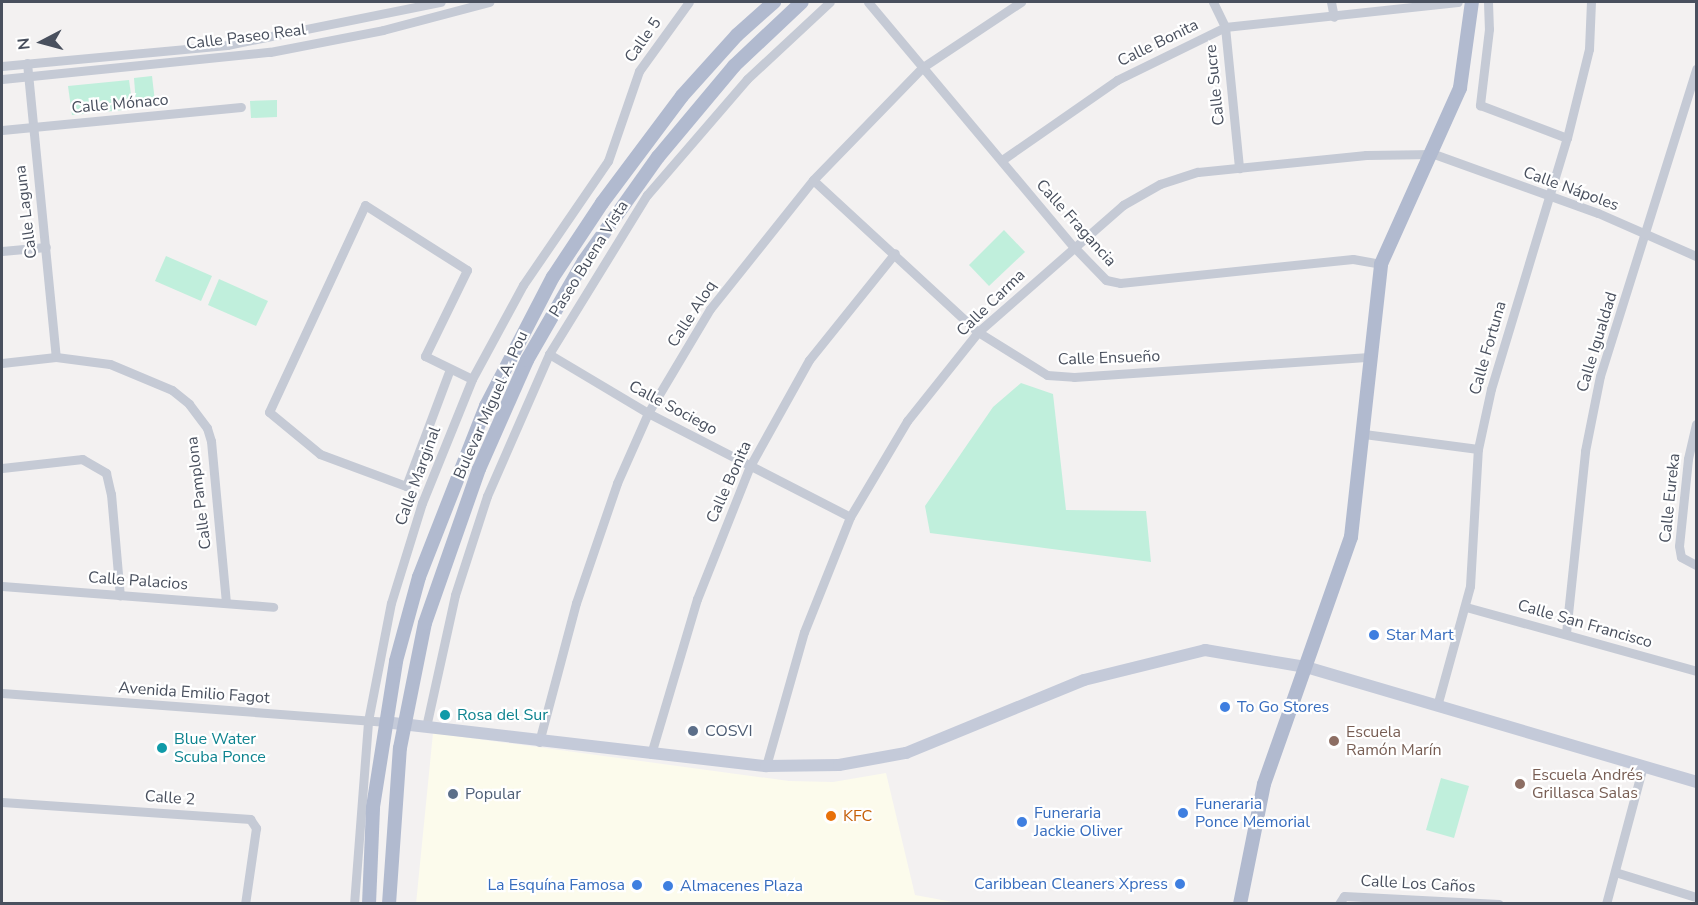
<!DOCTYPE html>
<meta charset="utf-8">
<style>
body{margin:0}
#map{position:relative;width:1698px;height:905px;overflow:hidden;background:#f3f1f1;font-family:"Nunito Sans",sans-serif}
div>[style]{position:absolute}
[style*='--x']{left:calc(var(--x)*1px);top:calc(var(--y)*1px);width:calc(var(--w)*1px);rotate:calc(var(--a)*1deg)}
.commercial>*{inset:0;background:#fcfbec}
.green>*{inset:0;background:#c0efdc}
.street>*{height:9px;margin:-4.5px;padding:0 4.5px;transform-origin:4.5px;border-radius:4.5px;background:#c5cad5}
.secondary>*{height:12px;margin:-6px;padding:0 6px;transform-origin:6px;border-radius:6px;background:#c4cad9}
.primary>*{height:14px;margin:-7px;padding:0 7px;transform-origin:7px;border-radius:7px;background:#b1bacf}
.dots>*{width:16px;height:16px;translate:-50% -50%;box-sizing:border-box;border:3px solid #fff;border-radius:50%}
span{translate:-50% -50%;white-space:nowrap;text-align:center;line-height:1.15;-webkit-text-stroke:4.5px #fff;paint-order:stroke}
.street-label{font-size:16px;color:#49505e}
.shop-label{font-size:16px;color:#366cbe}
.left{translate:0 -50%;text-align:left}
.right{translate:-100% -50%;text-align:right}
.culture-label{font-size:16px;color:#0d838f}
.service-label{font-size:16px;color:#4e5e75}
.education-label{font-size:16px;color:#785e54}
.food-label{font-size:16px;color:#c56008}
.frame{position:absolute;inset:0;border:3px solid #49505e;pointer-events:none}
.north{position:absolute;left:12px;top:12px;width:60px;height:60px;-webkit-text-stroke:4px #fff;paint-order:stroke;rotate:264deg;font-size:16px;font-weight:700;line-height:24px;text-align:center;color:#49505e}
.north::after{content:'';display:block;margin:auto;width:21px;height:27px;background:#49505e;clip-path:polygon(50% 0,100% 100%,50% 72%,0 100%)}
</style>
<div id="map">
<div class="commercial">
<i style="clip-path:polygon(433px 733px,789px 781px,833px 782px,886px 773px,915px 895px,958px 903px,416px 904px)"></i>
</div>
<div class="green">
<i style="clip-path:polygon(152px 76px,155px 102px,136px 104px,134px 78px)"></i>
<i style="clip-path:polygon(129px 80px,133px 109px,72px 115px,68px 86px)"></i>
<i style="clip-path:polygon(277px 100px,277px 117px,251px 118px,250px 101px)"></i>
<i style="clip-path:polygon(1004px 230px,1025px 252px,989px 286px,969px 265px)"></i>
<i style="clip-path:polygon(166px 256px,212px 276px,201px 301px,155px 281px)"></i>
<i style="clip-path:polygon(219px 279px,268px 301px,256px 326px,208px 305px)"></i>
<i style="clip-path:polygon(1021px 383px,1053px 394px,1066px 510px,1146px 511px,1151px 562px,930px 533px,925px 506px,993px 407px)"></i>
<i style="clip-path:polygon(1441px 778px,1469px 786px,1454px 838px,1426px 830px)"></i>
</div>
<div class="street">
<i style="--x:868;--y:2;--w:319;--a:50"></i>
<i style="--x:1073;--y:246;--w:47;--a:45.9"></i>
<i style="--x:1106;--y:280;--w:14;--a:12"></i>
<i style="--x:1120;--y:283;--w:234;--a:-5.9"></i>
<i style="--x:1353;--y:259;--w:28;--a:10"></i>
<i style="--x:1213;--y:2;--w:28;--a:64"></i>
<i style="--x:1225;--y:27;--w:142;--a:84.3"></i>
<i style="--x:1331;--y:2;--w:15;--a:79"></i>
<i style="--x:1488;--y:2;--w:27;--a:88"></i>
<i style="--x:1489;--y:29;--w:77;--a:96.8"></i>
<i style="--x:1480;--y:105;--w:93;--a:20.8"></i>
<i style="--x:27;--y:63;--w:295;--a:84.4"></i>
<i style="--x:2;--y:66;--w:226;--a:-5.3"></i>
<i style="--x:227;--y:45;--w:218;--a:-11.4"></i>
<i style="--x:2;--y:79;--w:269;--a:-5.8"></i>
<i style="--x:270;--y:52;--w:115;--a:-11"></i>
<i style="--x:383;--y:30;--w:110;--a:-14.8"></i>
<i style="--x:2;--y:130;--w:240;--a:-5.5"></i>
<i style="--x:1002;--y:160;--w:140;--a:-34.8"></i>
<i style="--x:1117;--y:80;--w:120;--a:-26.1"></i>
<i style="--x:1225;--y:27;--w:234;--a:-6.1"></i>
<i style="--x:813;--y:180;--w:224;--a:42.7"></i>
<i style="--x:978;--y:332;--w:81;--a:31.9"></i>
<i style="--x:1047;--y:375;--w:27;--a:4"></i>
<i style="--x:1074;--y:377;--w:296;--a:-3.9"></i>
<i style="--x:2;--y:251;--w:44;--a:-5.2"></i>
<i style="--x:549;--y:354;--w:115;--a:30.8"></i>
<i style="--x:648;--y:413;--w:227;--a:27.2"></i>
<i style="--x:2;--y:363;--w:54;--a:-6.3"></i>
<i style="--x:56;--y:357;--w:54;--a:7.4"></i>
<i style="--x:110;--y:364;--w:67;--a:22.8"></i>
<i style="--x:172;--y:390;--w:22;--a:39"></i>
<i style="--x:189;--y:404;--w:30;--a:53"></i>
<i style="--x:207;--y:428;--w:14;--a:73"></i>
<i style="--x:211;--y:441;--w:162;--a:84.7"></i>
<i style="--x:450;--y:369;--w:125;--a:110.6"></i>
<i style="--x:406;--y:486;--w:92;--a:-159.6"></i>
<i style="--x:320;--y:454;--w:66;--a:-140.5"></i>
<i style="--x:269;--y:412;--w:228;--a:-65.1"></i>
<i style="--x:365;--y:205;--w:121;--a:32.5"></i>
<i style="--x:467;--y:270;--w:96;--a:116"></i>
<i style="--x:425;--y:356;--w:52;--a:26.1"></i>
<i style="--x:1696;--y:424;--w:36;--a:103"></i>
<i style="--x:1688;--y:459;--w:87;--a:95.9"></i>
<i style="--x:1679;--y:546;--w:11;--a:80"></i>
<i style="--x:1681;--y:557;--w:17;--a:28"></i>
<i style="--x:1364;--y:434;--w:115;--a:7.5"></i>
<i style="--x:2;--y:468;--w:81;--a:-6.4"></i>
<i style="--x:82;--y:459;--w:28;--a:30"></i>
<i style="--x:106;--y:473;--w:22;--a:77"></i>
<i style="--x:111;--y:494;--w:102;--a:85"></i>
<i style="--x:2;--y:586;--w:272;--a:4.4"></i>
<i style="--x:1466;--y:607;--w:239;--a:15.5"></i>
<i style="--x:1566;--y:633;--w:183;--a:-84"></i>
<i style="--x:1585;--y:451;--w:76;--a:-78.7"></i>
<i style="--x:1600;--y:376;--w:322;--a:-72.6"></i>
<i style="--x:2;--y:693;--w:383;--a:4.3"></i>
<i style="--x:1437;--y:706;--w:124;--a:-74.6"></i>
<i style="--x:1470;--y:586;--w:137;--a:-86.7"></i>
<i style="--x:1478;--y:449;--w:61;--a:-77.8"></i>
<i style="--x:1491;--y:389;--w:262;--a:-73.2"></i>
<i style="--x:1567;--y:138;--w:92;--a:-76.1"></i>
<i style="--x:1589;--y:49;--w:47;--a:-87.6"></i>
<i style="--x:426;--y:727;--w:135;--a:-77.6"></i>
<i style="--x:455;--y:595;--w:104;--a:-72.1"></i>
<i style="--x:487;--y:496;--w:155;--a:-66.4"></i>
<i style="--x:549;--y:354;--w:187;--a:-58.4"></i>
<i style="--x:647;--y:195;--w:153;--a:-49.2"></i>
<i style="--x:747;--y:79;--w:113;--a:-42.9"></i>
<i style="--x:539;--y:742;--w:144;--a:-75.1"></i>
<i style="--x:576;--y:603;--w:127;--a:-71.1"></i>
<i style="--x:617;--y:483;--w:77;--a:-66.1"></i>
<i style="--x:648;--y:413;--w:121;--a:-59.2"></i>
<i style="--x:710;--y:309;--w:165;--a:-51.4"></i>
<i style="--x:813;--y:180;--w:158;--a:-45.8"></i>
<i style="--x:923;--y:67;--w:118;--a:-33.6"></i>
<i style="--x:651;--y:754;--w:162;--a:-73.5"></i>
<i style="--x:697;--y:599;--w:143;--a:-68.3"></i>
<i style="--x:750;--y:466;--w:121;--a:-60.9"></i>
<i style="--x:809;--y:360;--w:137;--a:-51.2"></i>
<i style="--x:766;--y:766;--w:139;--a:-74.2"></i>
<i style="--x:804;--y:632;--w:124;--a:-68.2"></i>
<i style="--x:850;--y:517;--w:112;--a:-59.3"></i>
<i style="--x:907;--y:421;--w:114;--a:-51.4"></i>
<i style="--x:978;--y:332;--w:193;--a:-41.2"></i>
<i style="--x:1123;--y:205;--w:43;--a:-29.6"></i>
<i style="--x:1160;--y:184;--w:40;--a:-18"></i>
<i style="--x:1198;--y:172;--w:169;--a:-5.8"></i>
<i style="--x:1366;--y:155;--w:68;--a:-0.8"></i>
<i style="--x:1434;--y:154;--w:174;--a:19.8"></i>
<i style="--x:1598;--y:213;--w:107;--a:23.7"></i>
<i style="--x:2;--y:802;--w:249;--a:3.9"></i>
<i style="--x:250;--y:819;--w:11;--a:56"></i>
<i style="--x:256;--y:828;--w:77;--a:98.2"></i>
<i style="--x:1615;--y:872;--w:85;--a:17.2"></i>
<i style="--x:354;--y:904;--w:184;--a:-85.6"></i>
<i style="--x:368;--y:721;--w:120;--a:-79"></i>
<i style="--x:391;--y:603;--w:105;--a:-72.8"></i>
<i style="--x:422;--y:503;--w:134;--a:-68"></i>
<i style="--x:472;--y:379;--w:107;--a:-61.5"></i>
<i style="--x:523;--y:285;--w:150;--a:-55.6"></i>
<i style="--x:608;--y:161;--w:95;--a:-71"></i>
<i style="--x:639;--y:71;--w:85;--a:-54.1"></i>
<i style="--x:1339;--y:904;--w:9;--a:-58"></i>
<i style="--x:1344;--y:896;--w:155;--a:3"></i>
<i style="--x:1606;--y:904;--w:143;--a:-75"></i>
</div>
<div class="secondary">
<i style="--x:384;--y:722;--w:385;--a:6.6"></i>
<i style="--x:766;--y:766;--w:73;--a:-0.8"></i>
<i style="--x:839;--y:765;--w:68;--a:-10.2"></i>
<i style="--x:906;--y:753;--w:192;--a:-22.3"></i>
<i style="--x:1084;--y:680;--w:125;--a:-13.9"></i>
<i style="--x:1205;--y:650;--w:102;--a:9.6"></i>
<i style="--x:1306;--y:667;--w:407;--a:16.4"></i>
</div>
<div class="primary">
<i style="--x:369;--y:904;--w:97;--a:-87.6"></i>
<i style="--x:373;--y:807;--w:148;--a:-81"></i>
<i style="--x:396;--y:661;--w:87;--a:-74.7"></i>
<i style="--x:419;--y:577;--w:184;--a:-68.6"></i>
<i style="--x:486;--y:406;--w:145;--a:-62.6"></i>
<i style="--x:553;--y:277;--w:89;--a:-56.5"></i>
<i style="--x:602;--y:203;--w:134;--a:-53.2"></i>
<i style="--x:682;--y:96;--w:82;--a:-48"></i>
<i style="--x:737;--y:35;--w:50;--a:-41.7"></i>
<i style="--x:389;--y:904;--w:156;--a:-86"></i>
<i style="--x:400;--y:748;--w:127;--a:-78.7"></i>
<i style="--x:425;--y:623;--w:163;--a:-70.7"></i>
<i style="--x:479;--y:469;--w:119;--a:-66.2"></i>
<i style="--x:527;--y:360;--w:114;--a:-60.1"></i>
<i style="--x:584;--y:261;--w:128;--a:-54.6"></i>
<i style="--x:658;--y:157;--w:119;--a:-50.1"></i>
<i style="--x:734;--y:66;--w:93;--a:-43.3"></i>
<i style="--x:1240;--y:904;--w:122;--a:-78.7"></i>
<i style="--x:1264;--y:784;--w:262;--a:-70.6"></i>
<i style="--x:1351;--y:537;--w:275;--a:-83.7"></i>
<i style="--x:1381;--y:264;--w:193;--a:-65.8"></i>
<i style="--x:1460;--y:88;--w:87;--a:-82.1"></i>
</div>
<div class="dots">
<i style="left:1374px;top:635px;background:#3f7fe0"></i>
<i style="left:1225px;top:707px;background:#3f7fe0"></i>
<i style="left:445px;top:715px;background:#0f9aa8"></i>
<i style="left:693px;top:731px;background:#5c6f8a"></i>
<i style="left:1334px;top:741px;background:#8d6e63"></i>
<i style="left:162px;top:748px;background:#0f9aa8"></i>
<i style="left:1520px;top:784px;background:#8d6e63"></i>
<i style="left:453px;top:794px;background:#5c6f8a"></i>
<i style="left:1183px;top:813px;background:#3f7fe0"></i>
<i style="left:831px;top:816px;background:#e8710a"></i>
<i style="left:1022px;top:822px;background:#3f7fe0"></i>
<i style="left:1180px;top:884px;background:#3f7fe0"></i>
<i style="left:637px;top:885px;background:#3f7fe0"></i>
<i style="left:668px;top:886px;background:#3f7fe0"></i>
</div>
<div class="street-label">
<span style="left:246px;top:37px;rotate:-7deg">Calle Paseo Real</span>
<span style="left:643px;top:40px;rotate:-55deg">Calle 5</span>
<span style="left:1158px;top:43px;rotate:-26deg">Calle Bonita</span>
<span style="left:1215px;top:85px;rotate:-96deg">Calle Sucre</span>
<span style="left:120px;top:104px;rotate:-5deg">Calle Mónaco</span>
<span style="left:1571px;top:189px;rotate:20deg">Calle Nápoles</span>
<span style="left:26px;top:212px;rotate:-97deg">Calle Laguna</span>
<span style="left:1076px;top:223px;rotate:48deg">Calle Fragancia</span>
<span style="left:589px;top:259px;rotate:-58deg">Paseo Buena Vista</span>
<span style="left:991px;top:303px;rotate:-44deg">Calle Carma</span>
<span style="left:692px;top:314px;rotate:-57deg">Calle Aloq</span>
<span style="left:1597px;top:342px;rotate:-73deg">Calle Igualdad</span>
<span style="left:1488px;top:348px;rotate:-74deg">Calle Fortuna</span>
<span style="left:1109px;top:358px;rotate:-2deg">Calle Ensueño</span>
<span style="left:491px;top:405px;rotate:-66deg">Bulevar Miguel A. Pou</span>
<span style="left:673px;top:408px;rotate:28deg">Calle Sociego</span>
<span style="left:418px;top:476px;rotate:-70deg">Calle Marginal</span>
<span style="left:729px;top:482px;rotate:-66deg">Calle Bonita</span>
<span style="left:199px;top:493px;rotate:-97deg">Calle Pamplona</span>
<span style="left:1670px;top:498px;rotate:-84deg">Calle Eureka</span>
<span style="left:138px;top:581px;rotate:4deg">Calle Palacios</span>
<span style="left:1585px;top:624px;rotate:16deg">Calle San Francisco</span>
<span style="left:194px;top:693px;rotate:4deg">Avenida Emilio Fagot</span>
<span style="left:170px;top:798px;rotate:4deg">Calle 2</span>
<span style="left:1418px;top:884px;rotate:3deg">Calle Los Caños</span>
</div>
<div class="shop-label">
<span class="left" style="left:1386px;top:635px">Star Mart</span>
<span class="left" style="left:1237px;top:707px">To Go Stores</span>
<span class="left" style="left:1195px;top:813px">Funeraria<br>Ponce Memorial</span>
<span class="left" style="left:1034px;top:822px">Funeraria<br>Jackie Oliver</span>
<span class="right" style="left:1168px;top:884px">Caribbean Cleaners Xpress</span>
<span class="right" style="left:625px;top:885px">La Esquína Famosa</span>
<span class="left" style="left:680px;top:886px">Almacenes Plaza</span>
</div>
<div class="culture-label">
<span class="left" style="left:457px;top:715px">Rosa del Sur</span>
<span class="left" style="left:174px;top:748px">Blue Water<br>Scuba Ponce</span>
</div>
<div class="service-label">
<span class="left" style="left:705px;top:731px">COSVI</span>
<span class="left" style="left:465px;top:794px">Popular</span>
</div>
<div class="education-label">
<span class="left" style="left:1346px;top:741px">Escuela<br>Ramón Marín</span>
<span class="left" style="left:1532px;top:784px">Escuela Andrés<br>Grillasca Salas</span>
</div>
<div class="food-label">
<span class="left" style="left:843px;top:816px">KFC</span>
</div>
<div class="frame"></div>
<div class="north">N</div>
</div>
